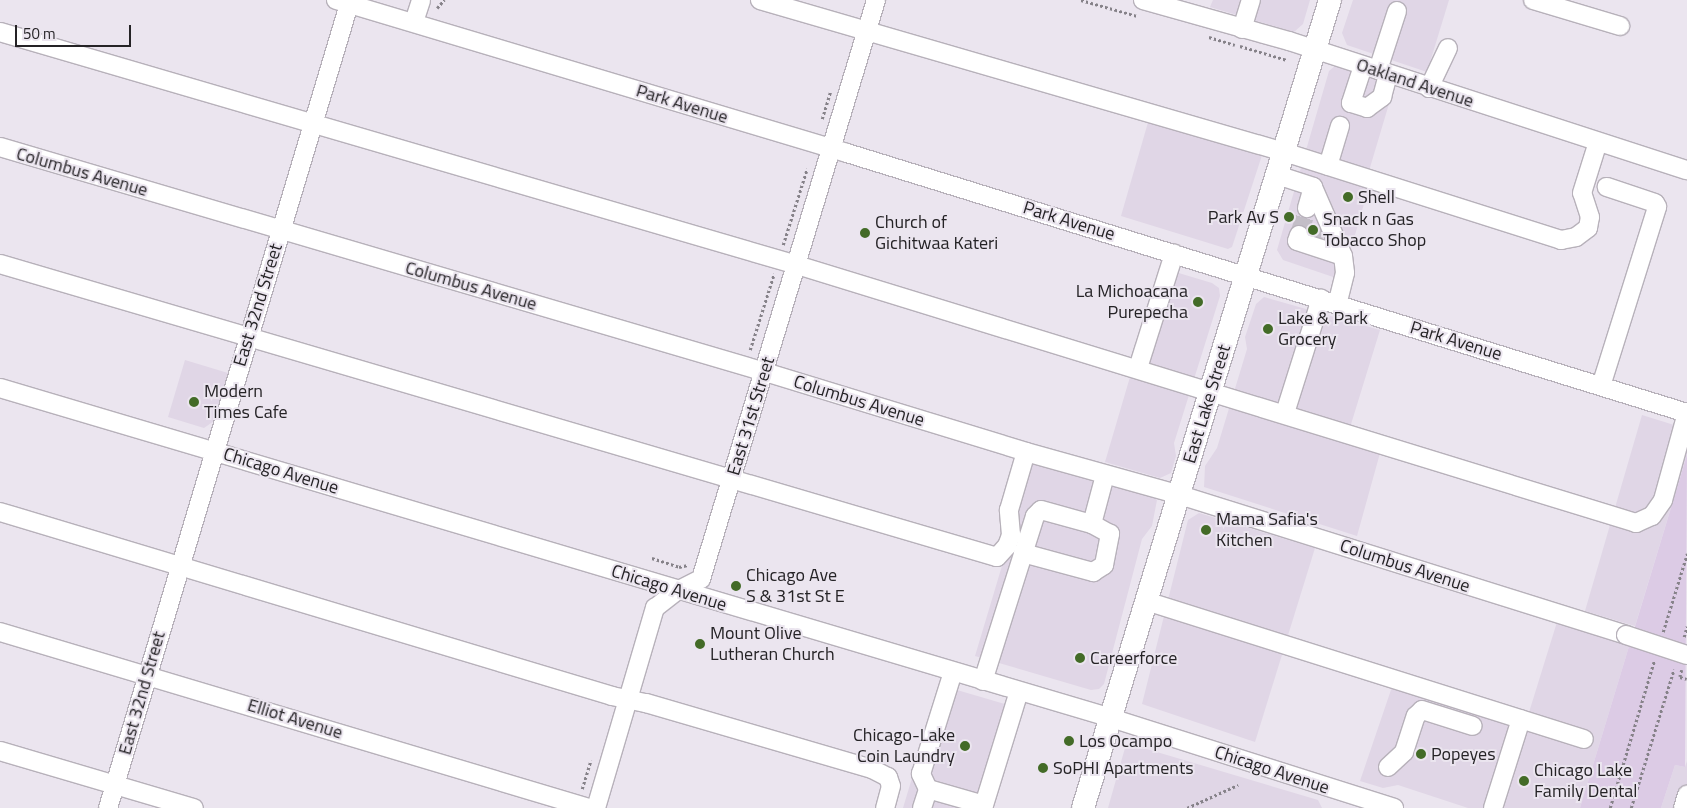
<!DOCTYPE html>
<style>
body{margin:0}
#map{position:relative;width:1687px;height:808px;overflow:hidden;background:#ebe5ef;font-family:"Titillium Web",sans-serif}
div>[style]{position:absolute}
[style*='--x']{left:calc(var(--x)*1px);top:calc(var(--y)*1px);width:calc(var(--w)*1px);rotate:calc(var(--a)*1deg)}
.built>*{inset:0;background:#e0d6e6}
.green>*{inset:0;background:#dccbe5}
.minor-tunnel>*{height:18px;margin-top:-9px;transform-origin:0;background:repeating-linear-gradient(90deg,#c3bec7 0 18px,transparent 0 27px)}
.path>*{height:2.5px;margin-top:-1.25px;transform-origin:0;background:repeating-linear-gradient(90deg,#868289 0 2.5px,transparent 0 5px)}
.roads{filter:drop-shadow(1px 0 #b7b1ba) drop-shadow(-1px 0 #b7b1ba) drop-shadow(0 1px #b7b1ba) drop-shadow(0 -1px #b7b1ba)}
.minor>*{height:18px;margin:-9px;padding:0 9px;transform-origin:9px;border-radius:9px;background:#fff}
.major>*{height:22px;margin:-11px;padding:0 11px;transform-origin:11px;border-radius:11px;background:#fff}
.bridges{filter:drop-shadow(1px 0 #b7b1ba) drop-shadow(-1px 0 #b7b1ba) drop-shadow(0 1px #b7b1ba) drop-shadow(0 -1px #b7b1ba)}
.minor-bridge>*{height:18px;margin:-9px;padding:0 9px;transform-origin:9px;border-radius:9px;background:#fff}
.dots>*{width:14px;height:14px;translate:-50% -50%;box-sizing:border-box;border:2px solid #ebe5ef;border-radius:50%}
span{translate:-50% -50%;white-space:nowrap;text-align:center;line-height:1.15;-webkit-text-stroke:4px #ebe5ef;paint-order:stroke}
.street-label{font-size:18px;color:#252326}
.poi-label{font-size:18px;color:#252326}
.left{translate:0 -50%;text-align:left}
.right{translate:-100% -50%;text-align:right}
.scale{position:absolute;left:15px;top:25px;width:116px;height:22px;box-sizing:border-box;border:2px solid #252326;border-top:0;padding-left:6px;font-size:15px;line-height:18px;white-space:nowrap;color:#252326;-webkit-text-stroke:4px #ebe5ef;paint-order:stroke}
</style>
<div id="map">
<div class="built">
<i style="clip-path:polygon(1213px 0,1310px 0,1303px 24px,1294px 32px,1210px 7px)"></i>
<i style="clip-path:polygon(1353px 0,1449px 0,1427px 72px,1347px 45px,1342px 33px)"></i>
<i style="clip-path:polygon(1335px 66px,1343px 66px,1394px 87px,1366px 181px,1370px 183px,1342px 280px,1283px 260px,1277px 250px,1329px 71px)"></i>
<i style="clip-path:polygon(1151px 112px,1265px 146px,1232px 247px,1228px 249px,1121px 216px)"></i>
<i style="clip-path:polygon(1162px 268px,1212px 283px,1219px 288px,1220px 296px,1174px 443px,1176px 456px,1171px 473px,1160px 478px,1105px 462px)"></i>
<i style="clip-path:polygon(1264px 297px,1380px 330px,1348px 434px,1382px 446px,1357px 536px,1204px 487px,1205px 466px,1217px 448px,1247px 349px,1245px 337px,1256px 304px)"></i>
<i style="clip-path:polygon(185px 360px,228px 373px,214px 421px,204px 428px,168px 417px)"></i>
<i style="clip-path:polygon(1642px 415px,1687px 429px,1687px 455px,1635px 626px,1585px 611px)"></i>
<i style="clip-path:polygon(1033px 462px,1154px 497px,1157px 500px,1152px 526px,1142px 539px,1104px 684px,1099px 689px,1091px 690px,975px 656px)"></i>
<i style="clip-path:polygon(1199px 513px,1315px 548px,1255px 742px,1142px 704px,1188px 520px)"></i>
<i style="clip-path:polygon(1557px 622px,1630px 643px,1580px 808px,1468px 808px,1398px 785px,1383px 788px,1360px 781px,1394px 681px,1526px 722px)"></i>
<i style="clip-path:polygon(940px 685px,1015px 707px,984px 808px,903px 808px)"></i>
<i style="clip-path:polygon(1130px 744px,1318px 800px,1322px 808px,1108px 808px,1125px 748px)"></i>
<i style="clip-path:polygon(1687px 761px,1687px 808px,1661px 808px,1675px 765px,1685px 767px)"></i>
</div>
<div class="green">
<i style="clip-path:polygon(1687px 455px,1685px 767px,1675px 765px,1661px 808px,1580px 808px)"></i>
</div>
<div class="minor-tunnel">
<i style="--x:1299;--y:235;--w:28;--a:-73"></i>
<i style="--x:1313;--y:239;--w:13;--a:-77"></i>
</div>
<div class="path">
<i style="--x:1081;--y:0;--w:58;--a:15.9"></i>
<i style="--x:437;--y:8;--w:11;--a:-49"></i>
<i style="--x:1209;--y:37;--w:27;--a:17"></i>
<i style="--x:1240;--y:46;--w:49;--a:16.6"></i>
<i style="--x:822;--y:119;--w:28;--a:-73"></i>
<i style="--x:783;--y:245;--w:80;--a:-72.5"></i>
<i style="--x:750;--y:350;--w:80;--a:-72.5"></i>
<i style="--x:652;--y:558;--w:28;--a:18"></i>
<i style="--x:679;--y:567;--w:9;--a:-13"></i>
<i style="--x:1663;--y:632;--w:82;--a:-72.9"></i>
<i style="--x:1684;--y:637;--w:11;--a:-75"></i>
<i style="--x:1682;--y:670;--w:7;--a:106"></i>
<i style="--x:1680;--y:677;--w:7;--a:16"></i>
<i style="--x:582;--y:789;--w:30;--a:-73"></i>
<i style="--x:1187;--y:808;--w:56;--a:-24.3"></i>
<i style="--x:1610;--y:808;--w:153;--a:-73.3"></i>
<i style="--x:1631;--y:808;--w:145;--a:-72.8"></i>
</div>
<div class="roads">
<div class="minor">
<i style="--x:336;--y:0;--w:533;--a:16.67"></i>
<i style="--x:847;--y:153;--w:879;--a:17.2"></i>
<i style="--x:760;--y:0;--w:546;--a:16.18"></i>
<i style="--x:1284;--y:152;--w:291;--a:17.6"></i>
<i style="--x:1561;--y:240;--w:15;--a:-11"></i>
<i style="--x:1576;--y:237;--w:15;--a:-37"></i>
<i style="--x:1588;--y:228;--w:11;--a:-80"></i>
<i style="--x:1590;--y:217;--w:25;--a:-108"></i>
<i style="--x:1582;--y:193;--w:53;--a:-72.6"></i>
<i style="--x:1143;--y:0;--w:152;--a:15.7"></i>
<i style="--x:1289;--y:41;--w:418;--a:18"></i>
<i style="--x:1533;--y:0;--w:91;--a:16.6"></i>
<i style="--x:414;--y:22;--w:23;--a:-72"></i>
<i style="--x:1242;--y:29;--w:30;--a:-73"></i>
<i style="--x:0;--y:32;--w:830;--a:16.3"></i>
<i style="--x:797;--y:265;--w:878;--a:17.09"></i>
<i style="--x:1636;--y:523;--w:17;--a:-24"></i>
<i style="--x:1652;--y:516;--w:19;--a:-55"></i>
<i style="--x:1663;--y:500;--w:90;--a:-74.6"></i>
<i style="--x:1363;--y:66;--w:39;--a:108"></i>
<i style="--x:1351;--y:103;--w:17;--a:17"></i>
<i style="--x:1367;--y:108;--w:19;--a:-36"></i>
<i style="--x:1382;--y:97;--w:24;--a:-75"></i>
<i style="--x:1378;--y:70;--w:62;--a:-72.1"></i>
<i style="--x:1429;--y:88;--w:44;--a:-64.6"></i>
<i style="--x:0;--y:147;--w:797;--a:16.39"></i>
<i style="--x:765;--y:372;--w:273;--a:17"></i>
<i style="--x:1026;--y:452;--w:160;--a:15.6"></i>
<i style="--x:1180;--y:495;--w:467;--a:17.4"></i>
<i style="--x:1328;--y:166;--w:42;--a:-73.3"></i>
<i style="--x:1277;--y:175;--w:38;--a:18"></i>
<i style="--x:1313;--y:187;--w:22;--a:106"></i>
<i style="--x:1313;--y:187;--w:75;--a:66.5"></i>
<i style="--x:1299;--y:235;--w:6;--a:108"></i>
<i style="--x:1297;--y:241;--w:48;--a:18.1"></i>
<i style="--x:1343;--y:256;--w:17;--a:83"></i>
<i style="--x:1345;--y:273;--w:32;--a:104"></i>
<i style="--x:0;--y:264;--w:1039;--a:16.38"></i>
<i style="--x:997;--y:557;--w:15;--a:-48"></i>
<i style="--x:1007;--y:546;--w:12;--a:-70"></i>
<i style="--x:1011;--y:535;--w:25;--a:-95"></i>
<i style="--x:1009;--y:510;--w:60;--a:-73.7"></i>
<i style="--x:1138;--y:368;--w:120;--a:-72.5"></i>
<i style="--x:1601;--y:386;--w:188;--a:-72.6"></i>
<i style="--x:1657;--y:207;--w:4;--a:-117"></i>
<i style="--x:1655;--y:203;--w:51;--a:-161.6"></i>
<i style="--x:0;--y:388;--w:1159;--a:16.54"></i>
<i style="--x:1111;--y:718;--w:297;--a:17.6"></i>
<i style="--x:1285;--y:413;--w:120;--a:-72.5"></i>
<i style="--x:0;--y:512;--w:639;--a:16.73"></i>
<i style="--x:612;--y:696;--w:35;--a:12"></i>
<i style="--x:646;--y:703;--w:235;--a:16.3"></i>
<i style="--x:872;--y:769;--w:18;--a:27"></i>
<i style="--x:888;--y:777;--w:9;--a:72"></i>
<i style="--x:891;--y:786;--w:23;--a:105"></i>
<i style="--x:1023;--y:553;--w:73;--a:15.2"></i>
<i style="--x:1093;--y:572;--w:13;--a:-32"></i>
<i style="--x:1104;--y:565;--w:32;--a:-79"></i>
<i style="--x:1110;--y:534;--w:21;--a:-151"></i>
<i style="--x:1146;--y:601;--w:459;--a:17.5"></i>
<i style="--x:0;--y:632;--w:615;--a:16.64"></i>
<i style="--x:983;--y:681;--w:173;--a:-72.5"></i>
<i style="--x:1035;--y:516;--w:8;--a:-45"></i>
<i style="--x:1041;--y:510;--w:53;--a:15.4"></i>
<i style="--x:1092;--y:524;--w:51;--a:-75.1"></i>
<i style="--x:0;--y:751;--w:202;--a:16.4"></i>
<i style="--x:1388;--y:767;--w:22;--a:-43"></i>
<i style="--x:1404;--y:752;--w:38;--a:-72"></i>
<i style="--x:1416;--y:716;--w:8;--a:-45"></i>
<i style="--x:1422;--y:710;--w:53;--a:17.4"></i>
<i style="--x:928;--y:789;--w:17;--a:-115"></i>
<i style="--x:921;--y:774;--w:107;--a:-72.6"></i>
<i style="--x:108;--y:808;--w:839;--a:-73.31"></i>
<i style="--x:596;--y:808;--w:209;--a:-73.6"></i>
<i style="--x:655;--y:608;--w:28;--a:-38"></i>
<i style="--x:677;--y:591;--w:27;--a:-27"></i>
<i style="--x:701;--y:579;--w:605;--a:-73.18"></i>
<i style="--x:922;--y:808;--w:20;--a:-72"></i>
<i style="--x:928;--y:789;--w:58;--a:15.9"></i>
<i style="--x:984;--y:805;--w:119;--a:-72.9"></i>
<i style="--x:1493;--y:808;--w:93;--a:-72.5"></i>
<i style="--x:1683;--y:808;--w:14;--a:-73"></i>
</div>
<div class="major">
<i style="--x:1083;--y:808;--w:845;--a:-73"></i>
</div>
</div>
<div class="bridges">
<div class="minor-bridge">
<i style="--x:1626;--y:635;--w:64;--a:18.2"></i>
</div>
</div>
<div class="dots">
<i style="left:1348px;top:197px;background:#436b27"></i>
<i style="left:1289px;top:217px;background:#436b27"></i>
<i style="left:1313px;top:230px;background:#436b27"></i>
<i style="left:865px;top:233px;background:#436b27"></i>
<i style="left:1198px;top:302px;background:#436b27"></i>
<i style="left:1268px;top:329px;background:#436b27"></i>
<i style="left:194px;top:402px;background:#436b27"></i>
<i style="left:1206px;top:530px;background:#436b27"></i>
<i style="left:736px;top:586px;background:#436b27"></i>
<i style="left:700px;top:644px;background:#436b27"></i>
<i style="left:1080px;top:658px;background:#436b27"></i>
<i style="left:1069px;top:741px;background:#436b27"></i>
<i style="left:965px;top:746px;background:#436b27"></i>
<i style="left:1421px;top:754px;background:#436b27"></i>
<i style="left:1043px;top:768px;background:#436b27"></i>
<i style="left:1524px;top:781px;background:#436b27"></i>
</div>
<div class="street-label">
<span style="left:1415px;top:83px;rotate:18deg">Oakland Avenue</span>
<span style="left:682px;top:104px;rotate:17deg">Park Avenue</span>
<span style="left:82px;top:172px;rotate:16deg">Columbus Avenue</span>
<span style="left:1069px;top:221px;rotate:17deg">Park Avenue</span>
<span style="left:471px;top:286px;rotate:16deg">Columbus Avenue</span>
<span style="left:258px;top:305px;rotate:-73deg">East 32nd Street</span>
<span style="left:1456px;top:341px;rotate:17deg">Park Avenue</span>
<span style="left:859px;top:401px;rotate:17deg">Columbus Avenue</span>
<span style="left:1207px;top:404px;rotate:-73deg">East Lake Street</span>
<span style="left:751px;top:416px;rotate:-73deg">East 31st Street</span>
<span style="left:281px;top:471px;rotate:17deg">Chicago Avenue</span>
<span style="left:1405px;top:566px;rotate:18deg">Columbus Avenue</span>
<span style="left:669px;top:588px;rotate:17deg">Chicago Avenue</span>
<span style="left:142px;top:693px;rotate:-74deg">East 32nd Street</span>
<span style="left:295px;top:719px;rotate:17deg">Elliot Avenue</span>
<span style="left:1272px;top:770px;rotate:18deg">Chicago Avenue</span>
</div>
<div class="poi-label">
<span class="left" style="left:1358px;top:197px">Shell</span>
<span class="right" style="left:1279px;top:217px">Park Av S</span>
<span class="left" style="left:1323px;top:230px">Snack n Gas<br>Tobacco Shop</span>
<span class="left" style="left:875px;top:233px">Church of<br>Gichitwaa Kateri</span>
<span class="right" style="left:1188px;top:302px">La Michoacana<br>Purepecha</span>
<span class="left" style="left:1278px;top:329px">Lake &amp; Park<br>Grocery</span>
<span class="left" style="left:204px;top:402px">Modern<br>Times Cafe</span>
<span class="left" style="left:1216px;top:530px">Mama Safia's<br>Kitchen</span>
<span class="left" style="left:746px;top:586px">Chicago Ave<br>S &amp; 31st St E</span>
<span class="left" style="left:710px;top:644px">Mount Olive<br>Lutheran Church</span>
<span class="left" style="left:1090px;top:658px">Careerforce</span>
<span class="right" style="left:955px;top:746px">Chicago-Lake<br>Coin Laundry</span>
<span class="left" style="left:1079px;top:741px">Los Ocampo</span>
<span class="left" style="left:1431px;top:754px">Popeyes</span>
<span class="left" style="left:1053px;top:768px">SoPHI Apartments</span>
<span class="left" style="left:1534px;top:781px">Chicago Lake<br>Family Dental</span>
</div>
<div class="scale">50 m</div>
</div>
